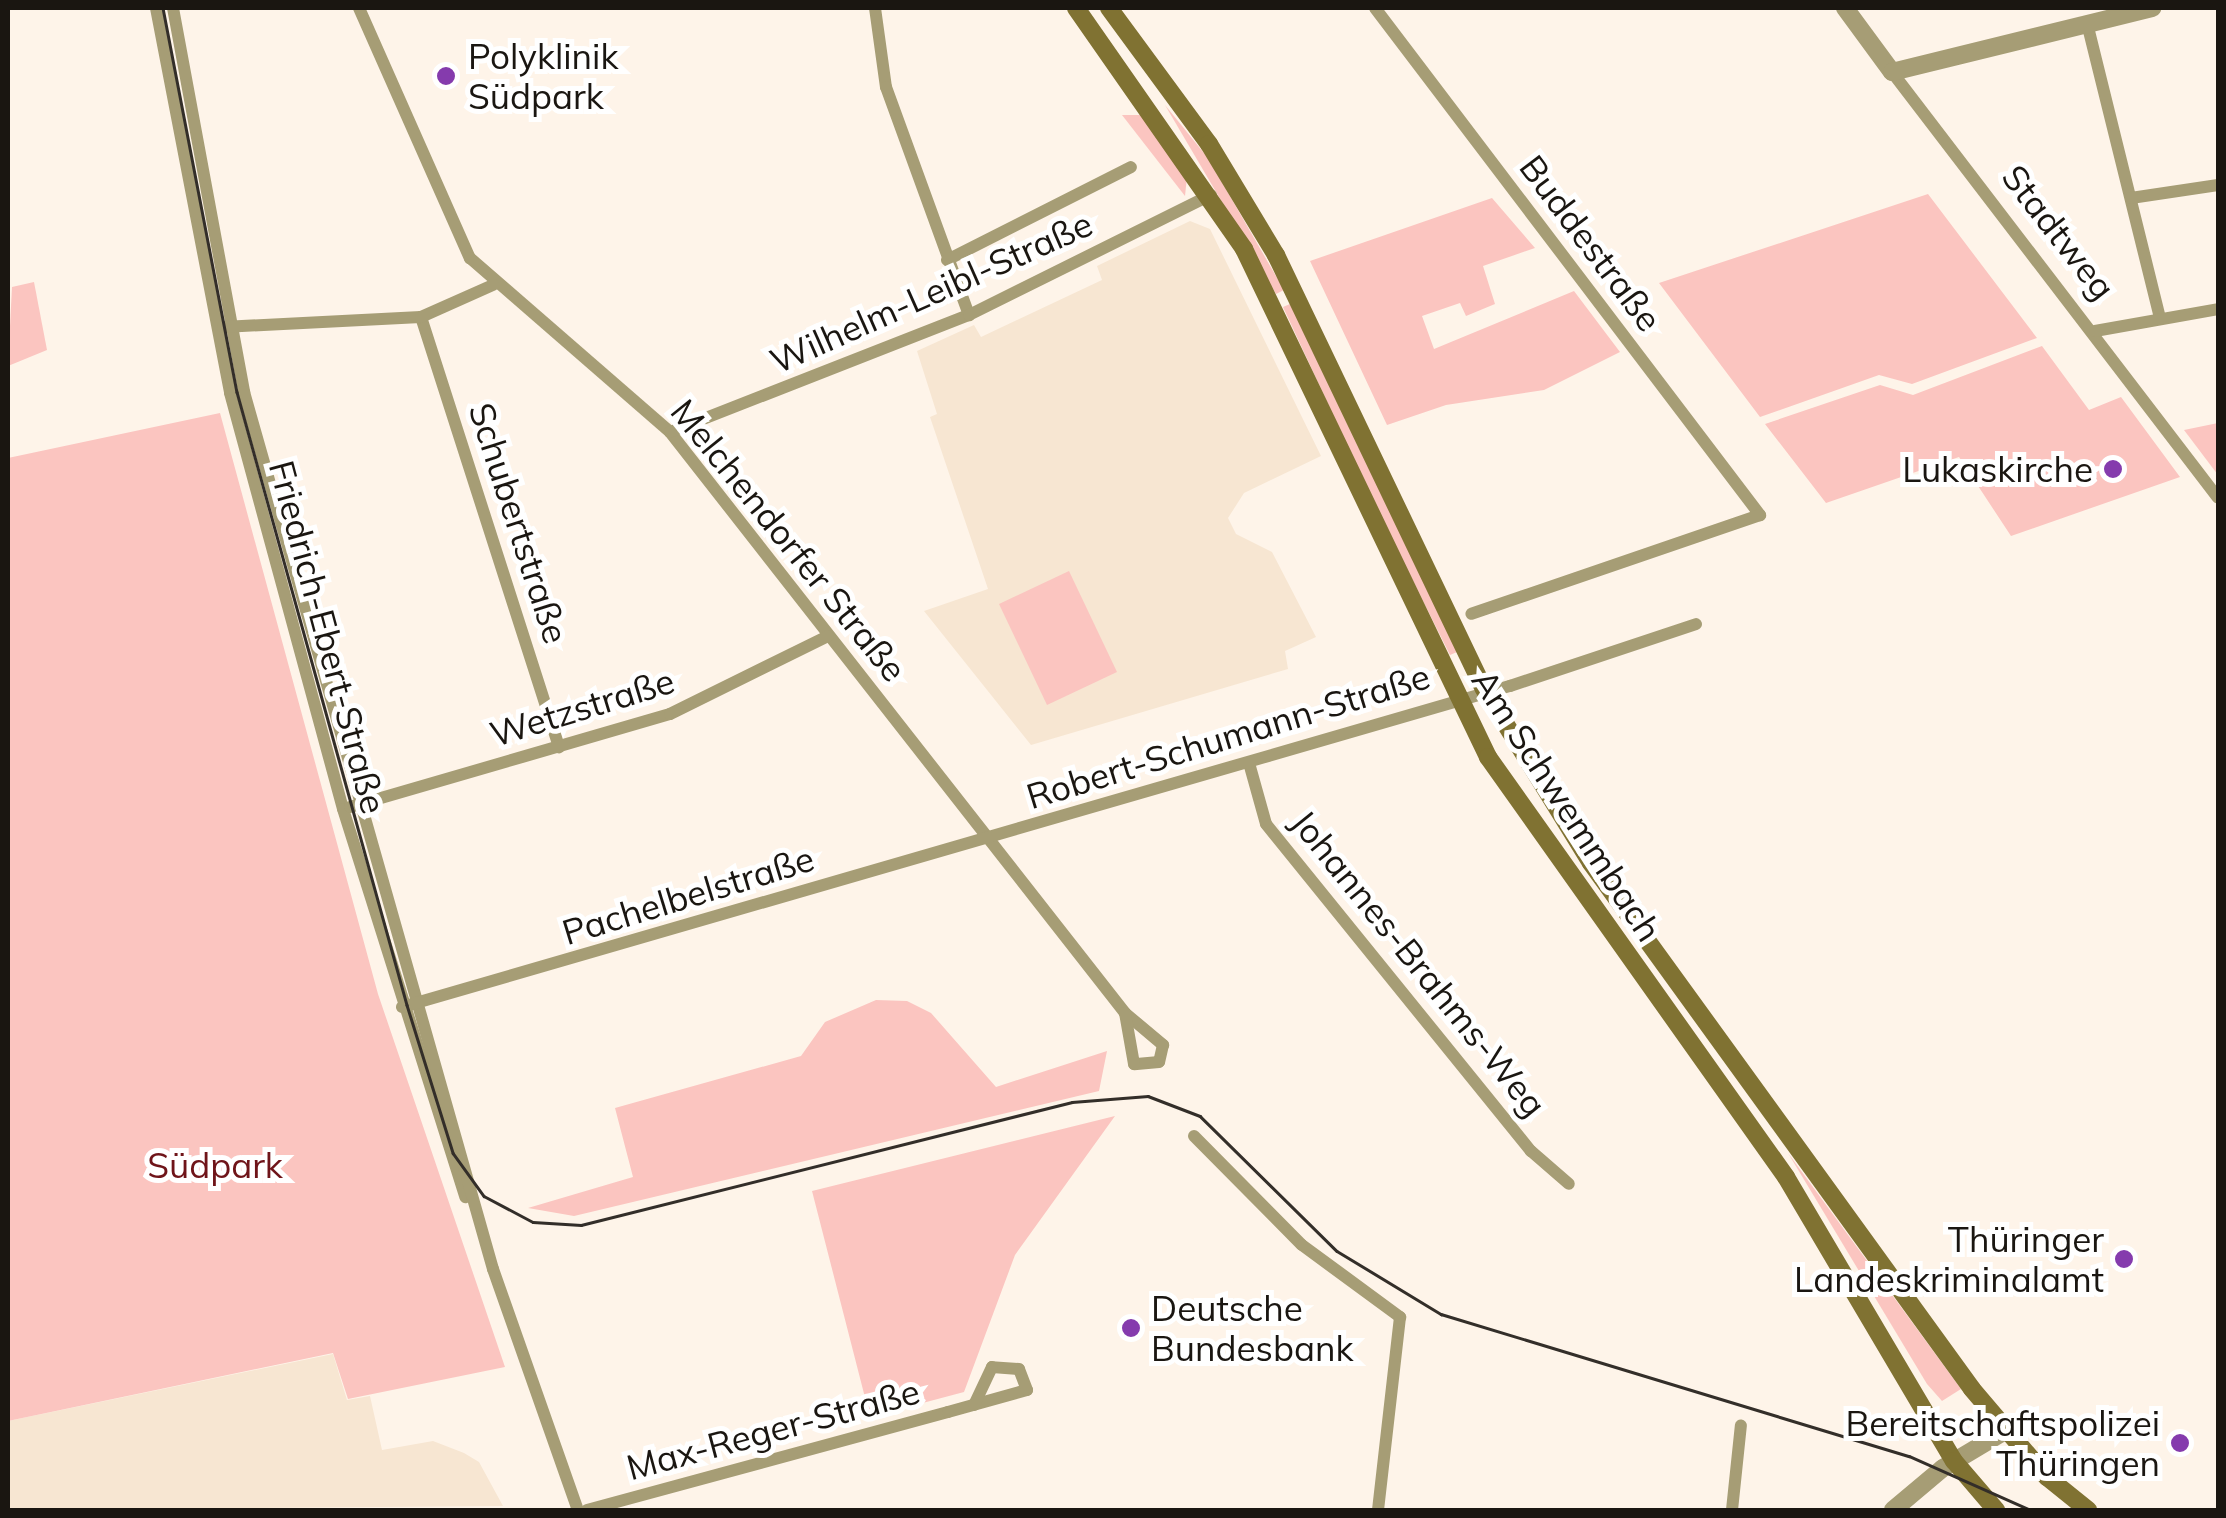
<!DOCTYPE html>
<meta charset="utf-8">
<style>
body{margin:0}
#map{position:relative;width:2226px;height:1518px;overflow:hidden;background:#fef4e9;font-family:Mulish,sans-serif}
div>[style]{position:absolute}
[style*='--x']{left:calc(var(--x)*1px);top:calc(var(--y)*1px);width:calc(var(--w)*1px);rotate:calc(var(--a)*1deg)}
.built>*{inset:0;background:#f7e6d2}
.green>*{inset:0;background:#fbc5c0}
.minor>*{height:12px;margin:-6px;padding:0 6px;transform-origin:6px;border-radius:6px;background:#a69d75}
.tertiary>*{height:18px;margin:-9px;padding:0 9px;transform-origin:9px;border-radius:9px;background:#a69d75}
.secondary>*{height:18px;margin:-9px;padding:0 9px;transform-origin:9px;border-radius:9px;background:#807232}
.tram>*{height:2.5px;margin:-1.25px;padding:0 1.25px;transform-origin:1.25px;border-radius:1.25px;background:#332e29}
.dots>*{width:28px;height:28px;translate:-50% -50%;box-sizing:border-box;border:5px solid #fff;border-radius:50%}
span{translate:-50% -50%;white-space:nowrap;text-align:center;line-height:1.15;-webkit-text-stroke:10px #fff;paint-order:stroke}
.poi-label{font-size:35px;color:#1a1611}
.left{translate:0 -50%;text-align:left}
.right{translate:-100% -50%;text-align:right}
.street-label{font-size:35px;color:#1a1611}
.park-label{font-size:35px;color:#6f1419}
.frame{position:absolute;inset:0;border:10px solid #1a1611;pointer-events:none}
</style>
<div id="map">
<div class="built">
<i style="clip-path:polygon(1190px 221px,1210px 229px,1321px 456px,1244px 493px,1228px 518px,1236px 534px,1272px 552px,1316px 637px,1285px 651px,1288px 669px,1031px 745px,924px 611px,988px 589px,930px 417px,937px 414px,917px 351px,974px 325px,981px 337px,1102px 280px,1097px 266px)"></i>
<i style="clip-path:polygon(333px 1354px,347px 1400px,370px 1396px,382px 1450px,433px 1441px,464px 1453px,479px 1462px,503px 1506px,8px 1510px,8px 1421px)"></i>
</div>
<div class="green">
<i style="clip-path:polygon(1165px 105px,1208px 158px,1284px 290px,1276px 294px)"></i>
<i style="clip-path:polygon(1122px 115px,1144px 115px,1187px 177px,1185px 196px)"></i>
<i style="clip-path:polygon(1928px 194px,2037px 338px,1912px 384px,1879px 375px,1760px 417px,1659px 283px)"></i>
<i style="clip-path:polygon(1492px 198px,1535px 248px,1483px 266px,1495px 304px,1466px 316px,1460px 303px,1422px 316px,1434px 349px,1574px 291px,1620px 352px,1544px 390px,1446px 405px,1387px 425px,1310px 261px)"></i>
<i style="clip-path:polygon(34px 282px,47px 350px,8px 366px,12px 287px)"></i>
<i style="clip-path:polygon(1290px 304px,1457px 652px,1450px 655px,1375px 505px,1283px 307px)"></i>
<i style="clip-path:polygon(2042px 346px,2089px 410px,2121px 397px,2180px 477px,2011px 536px,1959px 457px,1826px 503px,1765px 424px,1880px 385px,1913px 395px)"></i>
<i style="clip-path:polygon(220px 413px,378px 994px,505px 1367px,348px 1399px,333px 1353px,8px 1421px,8px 458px)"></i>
<i style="clip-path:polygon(2218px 423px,2218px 475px,2184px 430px)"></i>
<i style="clip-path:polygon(1069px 571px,1117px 672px,1047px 705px,999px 604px)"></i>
<i style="clip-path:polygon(876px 1000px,907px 1001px,931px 1013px,996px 1087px,1107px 1051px,1099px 1091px,574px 1216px,528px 1208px,633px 1177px,615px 1108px,801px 1056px,825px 1022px)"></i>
<i style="clip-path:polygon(1115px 1116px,1015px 1255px,964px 1392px,870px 1417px,812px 1191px)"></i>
<i style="clip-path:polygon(1788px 1153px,1961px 1389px,1942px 1401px,1927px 1384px)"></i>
</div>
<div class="minor">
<i style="--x:156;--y:8;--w:392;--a:79.1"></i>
<i style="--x:230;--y:393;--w:431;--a:74.8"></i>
<i style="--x:343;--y:809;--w:407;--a:72.5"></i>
<i style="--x:173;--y:8;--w:391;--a:79.5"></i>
<i style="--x:244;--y:392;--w:912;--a:74.15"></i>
<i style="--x:493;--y:1269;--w:256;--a:70.6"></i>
<i style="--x:359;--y:8;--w:274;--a:66.1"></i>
<i style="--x:470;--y:258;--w:265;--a:41"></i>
<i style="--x:670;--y:432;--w:738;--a:51.93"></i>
<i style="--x:1125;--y:1013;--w:50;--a:40.1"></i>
<i style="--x:1163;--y:1045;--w:17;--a:103"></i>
<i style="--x:1159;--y:1062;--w:25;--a:175"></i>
<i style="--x:1134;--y:1064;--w:52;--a:-100"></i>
<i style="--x:875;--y:8;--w:80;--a:82.1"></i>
<i style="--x:886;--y:87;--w:243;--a:70"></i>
<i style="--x:1375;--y:8;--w:637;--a:52.79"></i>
<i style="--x:1760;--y:515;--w:305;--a:161.1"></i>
<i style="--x:2087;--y:23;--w:305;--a:76.1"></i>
<i style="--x:1892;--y:72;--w:536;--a:52.57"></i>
<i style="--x:2131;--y:198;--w:88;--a:-8.5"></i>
<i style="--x:947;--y:260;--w:206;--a:-26.8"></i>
<i style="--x:421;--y:317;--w:452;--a:72.2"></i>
<i style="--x:223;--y:327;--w:198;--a:-2.9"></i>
<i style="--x:421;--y:317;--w:79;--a:-24"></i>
<i style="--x:2095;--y:331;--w:125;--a:-10.1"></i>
<i style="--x:670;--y:432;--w:321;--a:-21.4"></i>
<i style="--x:969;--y:315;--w:270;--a:-26.4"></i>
<i style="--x:1249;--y:763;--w:63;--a:74.4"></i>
<i style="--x:1266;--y:824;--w:421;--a:51"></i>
<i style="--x:1531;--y:1151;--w:50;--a:41"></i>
<i style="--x:350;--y:807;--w:333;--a:-16.2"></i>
<i style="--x:670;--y:714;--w:176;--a:-26.3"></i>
<i style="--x:402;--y:1007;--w:1154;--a:-16.16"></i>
<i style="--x:1510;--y:686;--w:196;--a:-18.4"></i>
<i style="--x:1194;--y:1136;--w:153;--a:45.3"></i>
<i style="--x:1302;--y:1245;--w:122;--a:36.3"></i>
<i style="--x:1400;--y:1317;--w:194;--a:96.5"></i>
<i style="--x:587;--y:1510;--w:374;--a:-15.2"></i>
<i style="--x:948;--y:1412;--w:82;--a:-15.6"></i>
<i style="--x:1027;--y:1390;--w:22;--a:-111"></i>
<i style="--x:1019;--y:1369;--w:27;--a:-176"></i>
<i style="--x:992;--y:1367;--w:42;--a:115.3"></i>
<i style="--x:1732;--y:1510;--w:85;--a:-84"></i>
</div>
<div class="tertiary">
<i style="--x:1845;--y:8;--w:79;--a:53.7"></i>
<i style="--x:1892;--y:72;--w:268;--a:-13.8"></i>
<i style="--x:1893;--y:1510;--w:65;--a:-40"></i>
<i style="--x:1943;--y:1468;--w:72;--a:-30.8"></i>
</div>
<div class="secondary">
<i style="--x:1076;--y:8;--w:294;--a:55.1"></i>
<i style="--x:1244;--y:249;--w:564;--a:64.34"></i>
<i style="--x:1488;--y:757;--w:515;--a:54.64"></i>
<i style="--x:1786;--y:1177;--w:330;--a:59.4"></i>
<i style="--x:1954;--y:1461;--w:65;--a:49.4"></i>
<i style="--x:1109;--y:8;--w:169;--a:53.7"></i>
<i style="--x:1209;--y:144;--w:130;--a:58.9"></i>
<i style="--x:1276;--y:255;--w:481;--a:64.4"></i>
<i style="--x:1484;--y:689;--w:204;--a:58.4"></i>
<i style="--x:1591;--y:863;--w:649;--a:54.08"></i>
<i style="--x:1972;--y:1389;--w:116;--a:49.6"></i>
<i style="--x:2047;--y:1477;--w:53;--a:38.8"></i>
</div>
<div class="tram">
<i style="--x:163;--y:8;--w:391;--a:79.1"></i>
<i style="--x:237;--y:392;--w:636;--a:74.5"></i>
<i style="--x:407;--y:1005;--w:155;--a:72.7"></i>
<i style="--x:453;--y:1153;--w:53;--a:54.2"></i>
<i style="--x:484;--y:1196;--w:55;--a:28"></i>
<i style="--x:533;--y:1222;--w:48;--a:3.6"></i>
<i style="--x:581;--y:1225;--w:506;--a:-14.06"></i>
<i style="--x:1072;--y:1102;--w:76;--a:-4.5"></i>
<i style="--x:1148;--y:1096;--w:56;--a:21"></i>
<i style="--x:1200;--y:1116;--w:192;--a:44.6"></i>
<i style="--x:1337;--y:1251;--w:122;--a:31.2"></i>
<i style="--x:1441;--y:1314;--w:489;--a:16.9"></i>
<i style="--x:1909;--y:1456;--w:133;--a:23.9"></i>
</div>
<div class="dots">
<i style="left:446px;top:76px;background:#853bad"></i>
<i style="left:2113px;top:469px;background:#853bad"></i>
<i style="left:2124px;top:1259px;background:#853bad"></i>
<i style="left:1131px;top:1328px;background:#853bad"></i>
<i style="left:2180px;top:1443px;background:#853bad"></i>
</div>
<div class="poi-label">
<span class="left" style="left:468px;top:76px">Polyklinik<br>Südpark</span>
<span class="right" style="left:2093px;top:469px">Lukaskirche</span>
<span class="right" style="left:2104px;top:1259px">Thüringer<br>Landeskriminalamt</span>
<span class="left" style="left:1151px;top:1328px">Deutsche<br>Bundesbank</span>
<span class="right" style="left:2160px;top:1443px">Bereitschaftspolizei<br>Thüringen</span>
</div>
<div class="street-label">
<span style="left:2059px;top:232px;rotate:52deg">Stadtweg</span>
<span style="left:1591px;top:243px;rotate:53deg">Buddestraße</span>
<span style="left:931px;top:292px;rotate:-24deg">Wilhelm-Leibl-Straße</span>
<span style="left:519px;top:523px;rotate:72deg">Schubertstraße</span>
<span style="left:789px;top:540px;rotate:51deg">Melchendorfer Straße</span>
<span style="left:328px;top:637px;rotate:75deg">Friedrich-Ebert-Straße</span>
<span style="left:582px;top:707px;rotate:-17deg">Wetzstraße</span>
<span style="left:1228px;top:736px;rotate:-17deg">Robert-Schumann-Straße</span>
<span style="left:1567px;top:805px;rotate:57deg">Am Schwemmbach</span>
<span style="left:688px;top:895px;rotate:-17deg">Pachelbelstraße</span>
<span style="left:1419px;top:963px;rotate:51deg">Johannes-Brahms-Weg</span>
<span style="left:773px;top:1429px;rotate:-15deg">Max-Reger-Straße</span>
</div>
<div class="park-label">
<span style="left:215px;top:1165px">Südpark</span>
</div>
<div class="frame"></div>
</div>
